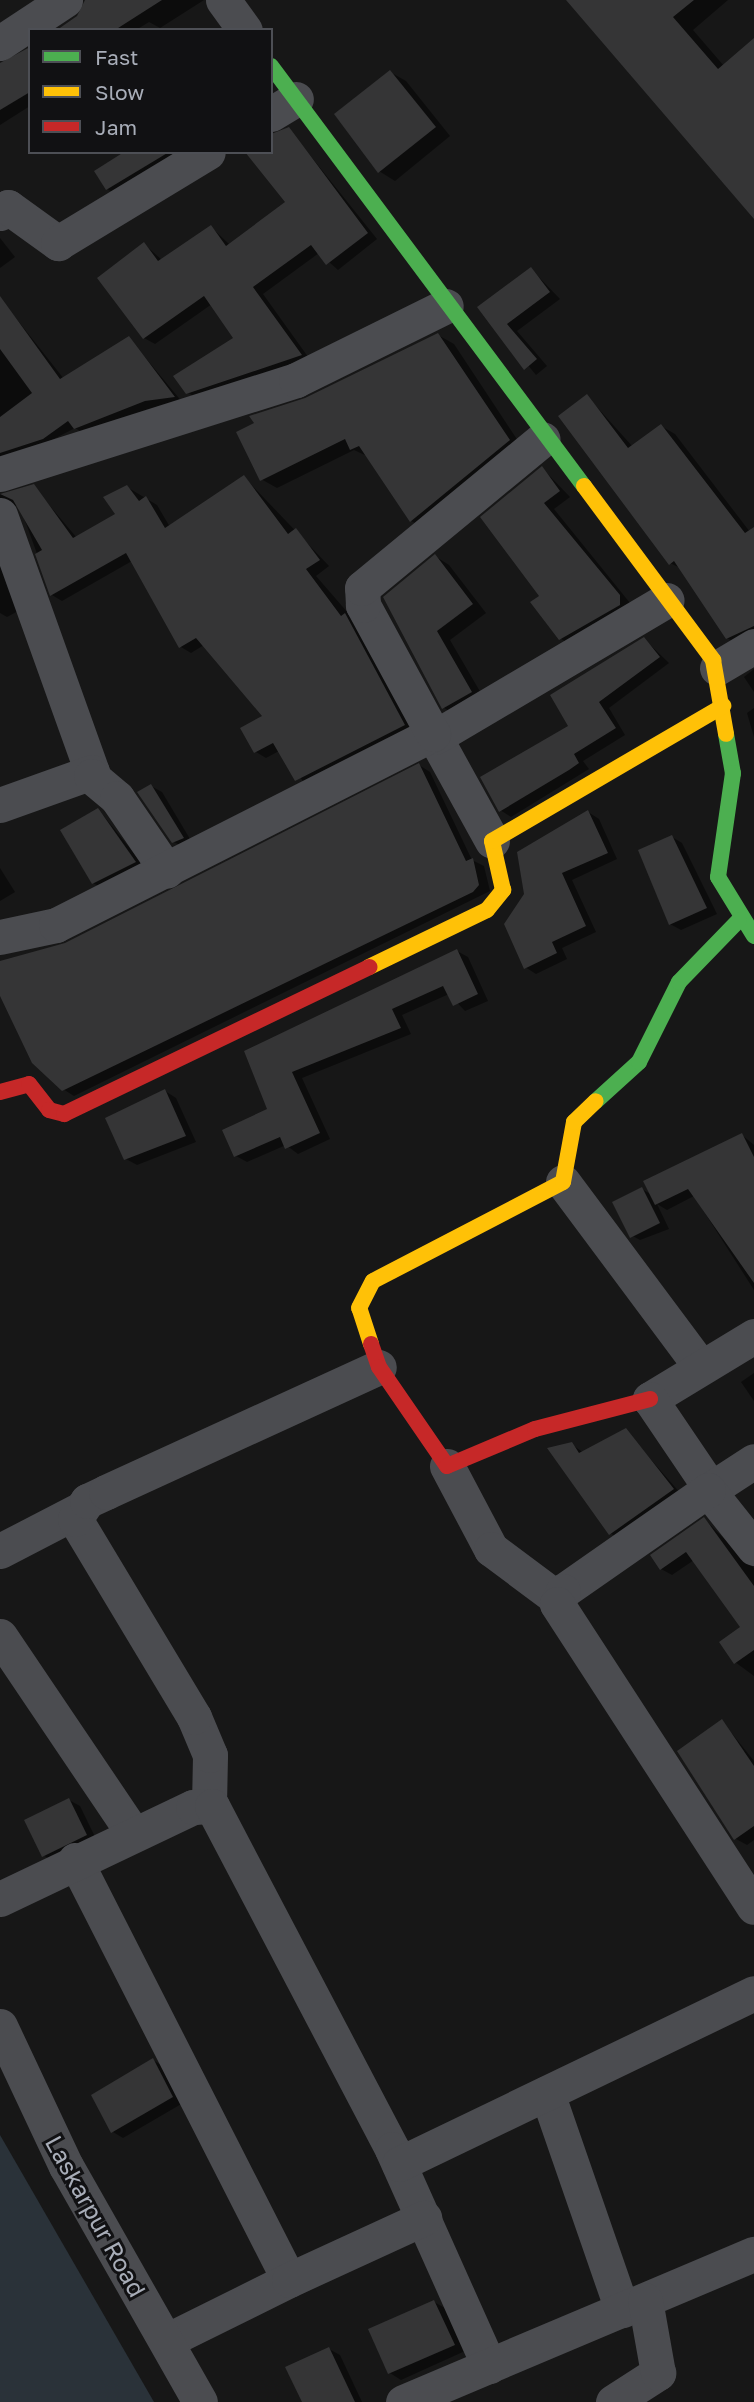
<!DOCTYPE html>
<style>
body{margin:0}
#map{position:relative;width:754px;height:2402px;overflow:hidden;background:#171717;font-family:"Golos Text",sans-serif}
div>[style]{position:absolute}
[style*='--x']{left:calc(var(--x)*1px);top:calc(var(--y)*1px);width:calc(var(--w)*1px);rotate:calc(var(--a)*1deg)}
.water>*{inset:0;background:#2a3239}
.shadow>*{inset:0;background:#0007}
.building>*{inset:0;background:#353536}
.street>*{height:35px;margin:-17.5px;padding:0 17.5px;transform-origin:17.5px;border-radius:17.5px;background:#4b4c50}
.fast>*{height:16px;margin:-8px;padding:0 8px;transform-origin:8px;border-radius:8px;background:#4caf50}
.slow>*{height:16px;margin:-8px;padding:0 8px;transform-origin:8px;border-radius:8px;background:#ffc107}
.jam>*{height:16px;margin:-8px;padding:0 8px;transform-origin:8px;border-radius:8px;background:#c62828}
span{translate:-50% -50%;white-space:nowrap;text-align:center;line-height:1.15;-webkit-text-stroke:6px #111113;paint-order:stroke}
.street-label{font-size:24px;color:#a8adb8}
.legend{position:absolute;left:28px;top:28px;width:245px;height:126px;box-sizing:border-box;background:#111113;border:2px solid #4d4f55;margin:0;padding:9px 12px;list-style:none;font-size:21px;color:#a8adb8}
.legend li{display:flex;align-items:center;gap:14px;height:35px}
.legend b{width:35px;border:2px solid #4d4f55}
</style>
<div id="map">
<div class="water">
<i style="clip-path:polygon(0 2135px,154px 2402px,0 2402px)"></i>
</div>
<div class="shadow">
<i style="clip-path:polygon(86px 0,204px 0,160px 28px,149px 22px,136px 30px,60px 30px,77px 18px)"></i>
<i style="clip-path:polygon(568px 0,728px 0,693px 30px,724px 66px,754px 40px,754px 215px)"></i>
<i style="clip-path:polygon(30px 50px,30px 106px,0 125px,0 65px)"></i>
<i style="clip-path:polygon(390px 72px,406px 81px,450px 136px,395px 181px,379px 171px)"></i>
<i style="clip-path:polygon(289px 129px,377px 239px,338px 270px,319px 253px,263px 294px,311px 361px,198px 399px,187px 392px,235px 338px,212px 304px,155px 344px,144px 338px,144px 244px,162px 260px,211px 227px,230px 245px,287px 203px,271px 152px)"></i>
<i style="clip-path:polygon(124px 152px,189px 152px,118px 195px,107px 189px)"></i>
<i style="clip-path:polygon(0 238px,15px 257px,0 268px)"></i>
<i style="clip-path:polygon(531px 269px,560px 299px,517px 331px,547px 366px,536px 375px,480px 307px)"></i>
<i style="clip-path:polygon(0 298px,64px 379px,129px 338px,183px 403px,85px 434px,75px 428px,0 467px)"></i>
<i style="clip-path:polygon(438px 335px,454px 344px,524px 450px,427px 529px,411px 521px,369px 457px,354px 450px,277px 488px,261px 479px,306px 400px)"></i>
<i style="clip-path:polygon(587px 396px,633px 447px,661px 426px,675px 434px,750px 532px,754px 529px,754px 641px,741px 646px,727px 638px,682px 569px,670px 563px)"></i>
<i style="clip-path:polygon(542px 468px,570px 497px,554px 509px,630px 603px,572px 645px,561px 639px,541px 597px)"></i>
<i style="clip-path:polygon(244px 477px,329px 566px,316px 576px,355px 621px,415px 732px,307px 786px,279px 751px,266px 758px,256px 752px,265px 716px,204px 645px,191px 653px,181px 647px,132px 561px,62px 601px,52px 595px,20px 507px,3px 502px,0 509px,0 494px,33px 486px,77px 538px,118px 515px,127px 487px,157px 505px,170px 527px)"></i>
<i style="clip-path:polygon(0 553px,20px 610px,7px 617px,0 613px)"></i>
<i style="clip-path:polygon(435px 556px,449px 565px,486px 613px,450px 640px,485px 700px,458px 716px,444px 708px,385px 597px)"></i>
<i style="clip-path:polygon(644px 639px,669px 663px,609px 708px,625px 735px,583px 761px,589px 769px,511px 817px,500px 810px)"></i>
<i style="clip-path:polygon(754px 669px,754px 692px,744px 677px)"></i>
<i style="clip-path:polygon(754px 708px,754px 737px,747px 713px)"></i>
<i style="clip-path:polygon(419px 765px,430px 772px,472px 860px,484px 866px,490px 891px,74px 1096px,63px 1089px,0 995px,0 963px,66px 945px)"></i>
<i style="clip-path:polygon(151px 786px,162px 792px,193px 844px,185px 848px,174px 842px)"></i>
<i style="clip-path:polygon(588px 812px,599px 819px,617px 859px,572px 880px,596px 932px,562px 948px,567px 959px,536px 974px,525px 967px,526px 895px)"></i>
<i style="clip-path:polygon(102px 814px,146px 868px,104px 889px,93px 883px)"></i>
<i style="clip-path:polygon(672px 837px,682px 843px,717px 914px,681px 930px,670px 924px)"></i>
<i style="clip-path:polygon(0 868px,15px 892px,0 901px)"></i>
<i style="clip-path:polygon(457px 951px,468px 957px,488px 1001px,465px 1011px,449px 994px,402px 1015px,411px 1034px,302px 1078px,330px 1139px,298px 1154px,286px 1145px,247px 1162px,236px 1156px,269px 1110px,247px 1052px)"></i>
<i style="clip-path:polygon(165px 1091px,176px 1098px,196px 1142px,137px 1165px,126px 1159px)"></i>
<i style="clip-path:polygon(742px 1135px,754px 1145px,754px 1290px,694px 1196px,667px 1210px,657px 1204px,669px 1229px,640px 1240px,629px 1234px,642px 1189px,652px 1195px)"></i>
<i style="clip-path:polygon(754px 1373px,754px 1401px,741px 1382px)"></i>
<i style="clip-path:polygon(625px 1430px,682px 1495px,620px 1539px,610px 1533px,571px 1444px,584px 1453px)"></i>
<i style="clip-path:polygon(704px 1519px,754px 1568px,754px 1676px,735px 1662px,742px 1628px,694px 1560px,672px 1575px,661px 1569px)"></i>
<i style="clip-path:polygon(722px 1721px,754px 1761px,754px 1840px,747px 1845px,736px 1839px)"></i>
<i style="clip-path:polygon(69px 1800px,80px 1806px,97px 1841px,54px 1862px,43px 1855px)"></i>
<i style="clip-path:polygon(153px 2060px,164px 2067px,183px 2103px,123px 2138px,113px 2132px)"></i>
<i style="clip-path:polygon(434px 2302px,445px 2308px,465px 2351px,401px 2380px,390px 2373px)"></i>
<i style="clip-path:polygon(329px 2349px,340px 2355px,362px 2402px,304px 2402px)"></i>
</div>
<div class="building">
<i style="clip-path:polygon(85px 0,162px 0,115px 30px,57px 30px,77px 16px)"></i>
<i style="clip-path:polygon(566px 0,694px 0,673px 17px,718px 69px,754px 38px,754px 219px)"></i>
<i style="clip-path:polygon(30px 47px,30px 92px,0 110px,0 63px)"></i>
<i style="clip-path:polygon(390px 70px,436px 127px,378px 173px,334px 114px)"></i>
<i style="clip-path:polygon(289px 127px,368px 233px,326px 265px,311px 245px,253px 287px,302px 355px,186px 394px,173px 376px,233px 338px,204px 296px,143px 339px,97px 278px,144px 242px,158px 261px,211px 225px,226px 246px,285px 202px,245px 152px,271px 152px,271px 134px)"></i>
<i style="clip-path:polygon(124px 152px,169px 152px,106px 190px,94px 171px)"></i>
<i style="clip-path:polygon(531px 267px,550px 292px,507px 324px,537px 359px,524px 370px,477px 307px)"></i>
<i style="clip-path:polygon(0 296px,60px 379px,129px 336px,175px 397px,145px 401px,74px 429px,68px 421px,43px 439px,0 453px,0 417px,32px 393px,0 349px)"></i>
<i style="clip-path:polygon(438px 333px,510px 440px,410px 522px,359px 446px,350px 450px,345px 439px,260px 481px,236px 432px,254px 423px,249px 416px,305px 398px)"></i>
<i style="clip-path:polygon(587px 394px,628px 448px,661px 424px,745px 533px,754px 527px,754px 626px,726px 639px,674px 561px,669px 565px,558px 416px)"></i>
<i style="clip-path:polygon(542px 466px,560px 491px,544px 503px,620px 595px,620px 605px,559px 640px,530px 602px,539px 596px,480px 517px)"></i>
<i style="clip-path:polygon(244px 475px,288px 534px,296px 528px,320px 560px,306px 569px,341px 616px,345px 613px,405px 725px,295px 781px,273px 743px,254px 753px,240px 728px,262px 716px,196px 638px,179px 648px,126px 553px,50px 596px,35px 554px,42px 550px,13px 500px,0 494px,34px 484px,73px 538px,115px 514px,103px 497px,127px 485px,139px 501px,146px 496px,165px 528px)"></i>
<i style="clip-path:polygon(435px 554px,473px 604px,437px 631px,472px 692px,442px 709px,383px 597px)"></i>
<i style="clip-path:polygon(644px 637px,660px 657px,599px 702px,616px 728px,574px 754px,579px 763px,569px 770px,499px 812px,480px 777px,568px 726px,550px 695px)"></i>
<i style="clip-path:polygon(419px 763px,466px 861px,473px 858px,479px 885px,473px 892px,62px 1091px,32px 1063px,0 996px,0 961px,65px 943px)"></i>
<i style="clip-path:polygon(151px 784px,184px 838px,172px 843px,137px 792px)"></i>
<i style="clip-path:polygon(98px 808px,136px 862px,92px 884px,60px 830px)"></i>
<i style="clip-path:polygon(588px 810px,608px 853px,562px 873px,586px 926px,552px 942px,557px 953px,524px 969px,504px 924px,524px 894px,517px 852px)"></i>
<i style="clip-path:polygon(672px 835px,707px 908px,669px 925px,638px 850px)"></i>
<i style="clip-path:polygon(457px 949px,478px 994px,453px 1006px,443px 986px,392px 1009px,401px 1028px,292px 1072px,320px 1133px,285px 1149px,280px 1137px,234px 1157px,222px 1130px,267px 1109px,244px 1051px)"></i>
<i style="clip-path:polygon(165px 1089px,186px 1136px,124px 1160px,105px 1118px)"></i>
<i style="clip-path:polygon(742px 1133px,754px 1157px,754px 1283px,688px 1189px,655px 1205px,643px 1181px)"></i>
<i style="clip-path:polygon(642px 1187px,660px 1223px,630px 1238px,612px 1202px)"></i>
<i style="clip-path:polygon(626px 1428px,674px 1489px,609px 1535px,547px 1448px,572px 1442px,579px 1453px)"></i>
<i style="clip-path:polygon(704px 1517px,754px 1586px,754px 1650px,734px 1664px,719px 1642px,740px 1627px,686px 1552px,660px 1570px,650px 1555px)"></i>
<i style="clip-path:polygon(722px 1719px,754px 1766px,754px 1826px,734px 1840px,677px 1751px)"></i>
<i style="clip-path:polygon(69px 1798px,87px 1835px,42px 1857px,24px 1820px)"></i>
<i style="clip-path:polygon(153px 2058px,173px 2097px,111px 2133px,91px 2095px)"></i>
<i style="clip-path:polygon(434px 2300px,455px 2345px,388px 2374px,368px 2329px)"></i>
<i style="clip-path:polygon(329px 2347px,355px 2402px,302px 2402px,285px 2367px)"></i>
</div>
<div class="street">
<i style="--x:223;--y:0;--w:37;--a:54"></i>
<i style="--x:0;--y:43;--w:78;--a:-33.5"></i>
<i style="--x:271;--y:114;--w:29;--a:-31"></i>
<i style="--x:0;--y:213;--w:10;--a:-37"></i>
<i style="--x:8;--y:207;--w:62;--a:35.8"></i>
<i style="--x:58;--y:243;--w:175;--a:-31.2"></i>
<i style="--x:0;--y:474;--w:311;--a:-17.6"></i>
<i style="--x:296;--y:380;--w:167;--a:-26.3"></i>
<i style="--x:0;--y:515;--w:273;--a:70.3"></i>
<i style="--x:92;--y:772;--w:98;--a:160.3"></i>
<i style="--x:717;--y:668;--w:43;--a:-30.7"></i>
<i style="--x:433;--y:734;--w:122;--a:61.1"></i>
<i style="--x:435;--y:737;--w:269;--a:-30.6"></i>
<i style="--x:91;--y:776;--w:34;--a:40"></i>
<i style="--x:117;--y:798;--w:88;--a:55.6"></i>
<i style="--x:0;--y:937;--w:57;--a:-12.1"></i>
<i style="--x:56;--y:925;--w:423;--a:-26.9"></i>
<i style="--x:433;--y:734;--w:147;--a:-118.5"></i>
<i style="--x:363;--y:605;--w:17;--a:-93"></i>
<i style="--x:362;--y:588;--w:234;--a:-39.5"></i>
<i style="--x:563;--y:1182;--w:231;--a:53.3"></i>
<i style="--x:754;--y:1336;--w:122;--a:148.8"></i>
<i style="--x:650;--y:1399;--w:109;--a:55.9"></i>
<i style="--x:711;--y:1489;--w:51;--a:-33.1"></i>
<i style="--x:447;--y:1466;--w:94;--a:62.1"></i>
<i style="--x:491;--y:1549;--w:84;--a:36.7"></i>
<i style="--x:754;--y:1548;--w:74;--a:-128.4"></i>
<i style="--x:708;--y:1490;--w:177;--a:145.1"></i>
<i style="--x:563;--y:1591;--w:14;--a:115"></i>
<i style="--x:557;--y:1604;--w:361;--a:57"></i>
<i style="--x:0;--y:1551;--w:89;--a:-27.4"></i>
<i style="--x:0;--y:1636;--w:238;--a:56"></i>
<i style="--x:209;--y:1804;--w:49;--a:-88.8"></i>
<i style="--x:210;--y:1755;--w:41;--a:-112.8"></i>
<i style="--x:194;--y:1717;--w:231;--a:-121"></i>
<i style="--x:75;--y:1519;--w:22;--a:-56"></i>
<i style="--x:87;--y:1501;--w:21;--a:-25"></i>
<i style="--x:106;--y:1492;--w:300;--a:-24.6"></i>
<i style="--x:75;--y:1860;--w:471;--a:63"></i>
<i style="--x:289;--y:2280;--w:137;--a:153.6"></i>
<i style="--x:0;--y:1899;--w:214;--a:-25.5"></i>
<i style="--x:193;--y:1807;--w:19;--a:-3"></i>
<i style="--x:212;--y:1806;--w:387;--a:62.3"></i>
<i style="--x:392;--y:2149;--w:238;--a:65.9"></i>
<i style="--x:0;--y:2026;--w:155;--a:64.8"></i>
<i style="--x:66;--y:2166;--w:271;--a:60.4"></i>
<i style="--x:547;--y:2093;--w:230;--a:70.9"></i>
<i style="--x:399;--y:2164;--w:394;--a:-25.7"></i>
<i style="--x:289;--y:2280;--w:149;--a:-24.7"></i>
<i style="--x:403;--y:2402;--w:381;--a:-22.9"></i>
<i style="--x:613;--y:2402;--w:54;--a:-32.8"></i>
<i style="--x:658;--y:2373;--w:74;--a:-100.1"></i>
</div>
<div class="fast">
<i style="--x:271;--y:66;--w:524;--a:53.31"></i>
<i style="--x:726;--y:734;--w:40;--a:80"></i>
<i style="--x:733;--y:773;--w:105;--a:98.2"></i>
<i style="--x:718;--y:877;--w:69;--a:58.6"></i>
<i style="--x:596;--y:1101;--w:58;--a:-42.2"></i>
<i style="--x:639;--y:1062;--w:89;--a:-63.4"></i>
<i style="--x:679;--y:982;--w:86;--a:-45.9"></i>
</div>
<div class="slow">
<i style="--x:584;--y:486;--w:217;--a:53.4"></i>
<i style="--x:713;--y:660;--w:75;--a:80"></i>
<i style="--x:369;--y:967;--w:131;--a:-25.8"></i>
<i style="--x:487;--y:910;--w:26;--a:-51"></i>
<i style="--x:503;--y:890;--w:50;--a:-102.7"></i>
<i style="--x:492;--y:841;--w:268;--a:-30.3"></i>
<i style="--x:371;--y:1344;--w:38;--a:-108"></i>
<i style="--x:359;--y:1308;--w:30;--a:-63"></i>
<i style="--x:373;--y:1281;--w:214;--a:-27.5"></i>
<i style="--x:563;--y:1182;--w:61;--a:-79.6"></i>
<i style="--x:574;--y:1122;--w:30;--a:-44"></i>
</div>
<div class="jam">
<i style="--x:0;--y:1092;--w:30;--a:-15"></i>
<i style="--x:29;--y:1084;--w:33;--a:52"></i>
<i style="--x:49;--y:1110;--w:16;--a:15"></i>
<i style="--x:64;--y:1114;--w:339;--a:-25.7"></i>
<i style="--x:371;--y:1344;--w:24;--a:71"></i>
<i style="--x:379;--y:1367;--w:120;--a:55.5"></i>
<i style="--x:447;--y:1466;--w:95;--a:-22.8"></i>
<i style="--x:535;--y:1429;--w:119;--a:-14.6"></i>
</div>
<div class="street-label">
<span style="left:96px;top:2216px;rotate:61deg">Laskarpur Road</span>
</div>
<ul class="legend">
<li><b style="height:9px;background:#4caf50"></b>Fast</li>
<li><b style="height:9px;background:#ffc107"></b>Slow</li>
<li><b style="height:9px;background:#c62828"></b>Jam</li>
</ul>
</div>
